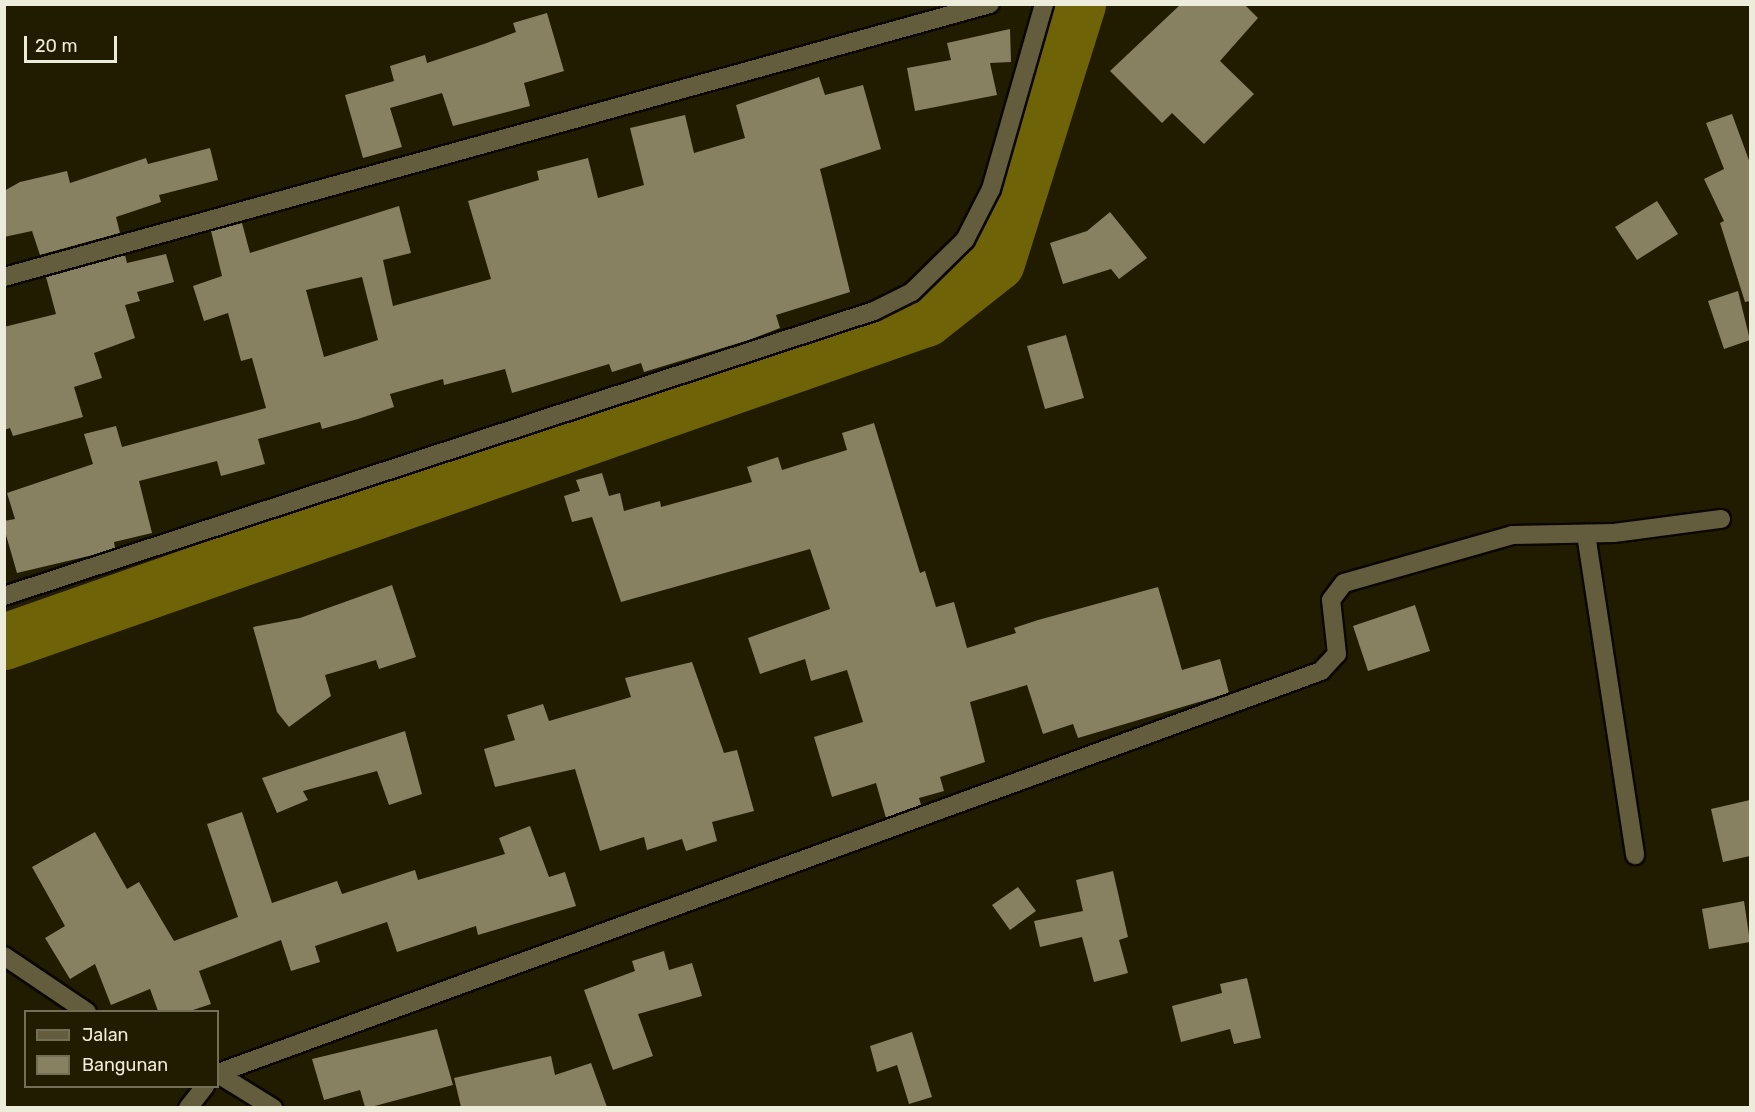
<!DOCTYPE html>
<style>
body{margin:0}
#map{position:relative;width:1755px;height:1112px;overflow:hidden;background:#211c00;font-family:Rubik,sans-serif}
div>[style]{position:absolute}
[style*='--x']{left:calc(var(--x)*1px);top:calc(var(--y)*1px);width:calc(var(--w)*1px);rotate:calc(var(--a)*1deg)}
.river>*{height:56px;margin:-28px;padding:0 28px;transform-origin:28px;border-radius:28px;background:#6f6308}
.building>*{inset:0;background:#878161}
.roads{filter:drop-shadow(2px 0 #0b0600) drop-shadow(-2px 0 #0b0600) drop-shadow(0 2px #0b0600) drop-shadow(0 -2px #0b0600)}
.minor>*{height:18px;margin:-9px;padding:0 9px;transform-origin:9px;border-radius:9px;background:#635d3e}
span{translate:-50% -50%;white-space:nowrap;text-align:center;line-height:1.15;-webkit-text-stroke:5px #211c00;paint-order:stroke}
.frame{position:absolute;inset:0;border:6px solid #edebd9;pointer-events:none}
.legend{position:absolute;left:24px;top:1010px;width:195px;height:78px;box-sizing:border-box;background:#211c00;border:2px solid #736f57;margin:0;padding:8px 10px;list-style:none;font-size:18px;color:#edebd9}
.legend li{display:flex;align-items:center;gap:12px;height:30px}
.legend b{width:30px;border:2px solid #736f57}
.scale{position:absolute;left:24px;top:36px;width:93px;height:27px;box-sizing:border-box;border:3px solid #edebd9;border-top:0;padding-left:8px;font-size:18px;line-height:21px;white-space:nowrap;color:#edebd9;-webkit-text-stroke:4px #211c00;paint-order:stroke}
</style>
<div id="map">
<div class="river">
<i style="--x:4;--y:642;--w:977;--a:-19.31"></i>
<i style="--x:926;--y:319;--w:90;--a:-38.3"></i>
<i style="--x:997;--y:263;--w:271;--a:-72.6"></i>
</div>
<div class="building">
<i style="clip-path:polygon(1181px 4px,1244px 4px,1258px 18px,1220px 61px,1254px 94px,1204px 144px,1172px 113px,1162px 123px,1110px 71px)"></i>
<i style="clip-path:polygon(547px 13px,564px 71px,524px 83px,530px 106px,453px 126px,442px 93px,390px 108px,402px 147px,363px 158px,345px 95px,394px 81px,390px 66px,425px 55px,427px 63px,484px 44px,516px 32px,513px 23px)"></i>
<i style="clip-path:polygon(1010px 29px,1011px 62px,990px 63px,997px 95px,915px 111px,907px 68px,951px 60px,947px 43px)"></i>
<i style="clip-path:polygon(evenodd,819px 77px,825px 95px,863px 85px,881px 149px,820px 169px,850px 292px,776px 315px,780px 328px,749px 340px,644px 372px,641px 363px,612px 372px,609px 364px,512px 393px,505px 369px,444px 385px,443px 379px,390px 394px,394px 407px,358px 419px,322px 429px,320px 422px,258px 439px,265px 464px,221px 476px,217px 461px,139px 481px,152px 533px,114px 542px,115px 548px,93px 555px,17px 573px,4px 528px,4px 521px,15px 519px,7px 493px,93px 464px,84px 434px,116px 426px,122px 447px,266px 408px,252px 358px,241px 361px,228px 313px,204px 321px,193px 286px,222px 276px,211px 231px,242px 223px,250px 253px,399px 206px,411px 253px,383px 260px,393px 306px,491px 279px,468px 201px,539px 180px,537px 171px,588px 158px,598px 198px,644px 185px,630px 128px,685px 115px,694px 153px,745px 138px,736px 105px,819px 77px,362px 277px,378px 340px,324px 357px,306px 290px,362px 277px)"></i>
<i style="clip-path:polygon(1732px 114px,1750px 163px,1750px 301px,1745px 302px,1720px 223px,1724px 221px,1704px 179px,1724px 169px,1706px 123px)"></i>
<i style="clip-path:polygon(210px 148px,218px 180px,159px 195px,161px 202px,116px 217px,120px 233px,40px 255px,32px 231px,4px 237px,4px 191px,20px 182px,67px 171px,70px 183px,146px 158px,148px 164px)"></i>
<i style="clip-path:polygon(1657px 201px,1678px 234px,1637px 260px,1615px 227px)"></i>
<i style="clip-path:polygon(1110px 212px,1147px 258px,1119px 279px,1111px 269px,1063px 284px,1050px 243px,1087px 231px)"></i>
<i style="clip-path:polygon(166px 254px,174px 282px,137px 292px,140px 301px,125px 305px,135px 338px,94px 353px,102px 378px,74px 387px,83px 417px,13px 436px,10px 428px,4px 430px,4px 327px,56px 314px,46px 277px,125px 255px,127px 263px)"></i>
<i style="clip-path:polygon(1738px 291px,1750px 340px,1724px 349px,1708px 301px)"></i>
<i style="clip-path:polygon(1066px 335px,1084px 398px,1045px 409px,1027px 346px)"></i>
<i style="clip-path:polygon(874px 423px,920px 573px,925px 571px,936px 607px,954px 602px,967px 648px,1016px 633px,1014px 628px,1038px 620px,1158px 587px,1182px 670px,1220px 659px,1229px 693px,1078px 738px,1073px 724px,1043px 734px,1027px 685px,970px 702px,985px 762px,940px 777px,944px 791px,919px 798px,921px 805px,886px 818px,876px 783px,832px 797px,814px 737px,863px 722px,847px 670px,811px 681px,805px 659px,760px 674px,748px 638px,830px 609px,810px 549px,621px 602px,592px 517px,572px 522px,564px 496px,580px 491px,576px 480px,602px 473px,609px 496px,620px 493px,624px 511px,660px 501px,661px 507px,752px 482px,747px 467px,778px 457px,782px 470px,847px 450px,842px 433px)"></i>
<i style="clip-path:polygon(392px 585px,416px 657px,379px 669px,376px 660px,325px 675px,331px 696px,289px 727px,277px 712px,253px 627px,300px 618px)"></i>
<i style="clip-path:polygon(1415px 605px,1430px 651px,1368px 671px,1353px 626px)"></i>
<i style="clip-path:polygon(692px 662px,724px 753px,737px 750px,754px 811px,712px 822px,717px 841px,686px 851px,682px 839px,647px 850px,644px 837px,600px 851px,575px 769px,495px 787px,484px 749px,515px 740px,507px 715px,543px 704px,549px 721px,631px 697px,625px 678px)"></i>
<i style="clip-path:polygon(405px 731px,422px 794px,389px 805px,377px 771px,303px 791px,308px 800px,277px 813px,262px 778px)"></i>
<i style="clip-path:polygon(1750px 800px,1750px 856px,1723px 862px,1711px 809px)"></i>
<i style="clip-path:polygon(242px 812px,272px 903px,337px 881px,342px 894px,415px 870px,418px 880px,505px 854px,499px 838px,530px 826px,549px 877px,565px 872px,576px 906px,478px 935px,476px 926px,397px 952px,387px 922px,315px 946px,320px 962px,291px 971px,281px 940px,199px 971px,211px 1004px,190px 1011px,158px 1011px,150px 989px,111px 1005px,95px 964px,70px 979px,45px 938px,65px 926px,32px 867px,95px 832px,127px 889px,139px 882px,174px 941px,238px 917px,207px 824px)"></i>
<i style="clip-path:polygon(1113px 871px,1128px 937px,1119px 940px,1128px 973px,1094px 982px,1082px 937px,1040px 947px,1034px 921px,1083px 911px,1076px 880px)"></i>
<i style="clip-path:polygon(1018px 887px,1036px 911px,1010px 930px,992px 905px)"></i>
<i style="clip-path:polygon(1744px 901px,1750px 942px,1709px 949px,1702px 909px)"></i>
<i style="clip-path:polygon(664px 951px,669px 970px,692px 963px,702px 996px,638px 1014px,653px 1056px,613px 1070px,584px 990px,635px 971px,632px 961px)"></i>
<i style="clip-path:polygon(1247px 978px,1261px 1038px,1234px 1044px,1230px 1029px,1181px 1042px,1172px 1006px,1222px 993px,1220px 984px)"></i>
<i style="clip-path:polygon(437px 1029px,453px 1085px,371px 1107px,365px 1107px,360px 1090px,324px 1100px,312px 1059px)"></i>
<i style="clip-path:polygon(912px 1032px,932px 1097px,909px 1104px,897px 1065px,877px 1072px,870px 1046px)"></i>
<i style="clip-path:polygon(551px 1056px,555px 1075px,591px 1063px,607px 1107px,461px 1107px,454px 1078px)"></i>
</div>
<div class="roads">
<div class="minor">
<i style="--x:4;--y:277;--w:1023;--a:-15.48"></i>
<i style="--x:1586;--y:534;--w:325;--a:81.3"></i>
<i style="--x:4;--y:596;--w:915;--a:-18.14"></i>
<i style="--x:874;--y:311;--w:42;--a:-26.6"></i>
<i style="--x:912;--y:292;--w:74;--a:-44.5"></i>
<i style="--x:965;--y:240;--w:57;--a:-63"></i>
<i style="--x:991;--y:189;--w:192;--a:-74"></i>
<i style="--x:4;--y:956;--w:100;--a:34"></i>
<i style="--x:218;--y:1073;--w:1174;--a:-20.02"></i>
<i style="--x:1321;--y:671;--w:23;--a:-47"></i>
<i style="--x:1337;--y:654;--w:54;--a:-96.3"></i>
<i style="--x:1331;--y:600;--w:21;--a:-53"></i>
<i style="--x:1344;--y:583;--w:175;--a:-15.9"></i>
<i style="--x:1512;--y:535;--w:102;--a:-1.1"></i>
<i style="--x:1614;--y:533;--w:108;--a:-7.5"></i>
<i style="--x:218;--y:1074;--w:65;--a:31.7"></i>
<i style="--x:188;--y:1108;--w:28;--a:-52"></i>
</div>
</div>
<div class="frame"></div>
<ul class="legend">
<li><b style="height:8px;background:#635d3e"></b>Jalan</li>
<li><b style="height:16px;background:#878161"></b>Bangunan</li>
</ul>
<div class="scale">20 m</div>
</div>
